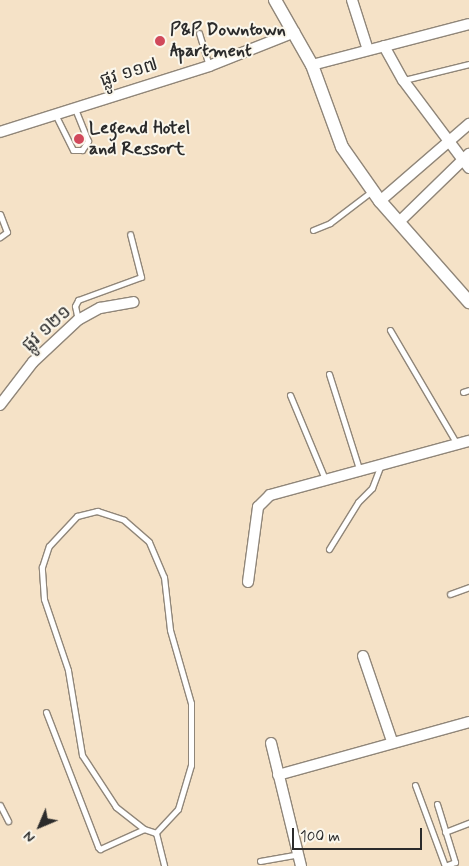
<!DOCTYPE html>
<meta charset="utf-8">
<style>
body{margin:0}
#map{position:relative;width:469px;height:866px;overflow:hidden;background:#f5e2c7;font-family:Mynerve,"Noto Sans Khmer",sans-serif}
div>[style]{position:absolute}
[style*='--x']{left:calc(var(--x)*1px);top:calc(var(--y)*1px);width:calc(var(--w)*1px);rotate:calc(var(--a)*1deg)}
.roads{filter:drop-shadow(1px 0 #908679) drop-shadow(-1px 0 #908679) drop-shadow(0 1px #908679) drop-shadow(0 -1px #908679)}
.service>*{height:5px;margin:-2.5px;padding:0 2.5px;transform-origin:2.5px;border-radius:2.5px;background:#fff}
.minor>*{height:10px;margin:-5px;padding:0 5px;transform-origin:5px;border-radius:5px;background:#fff}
.tertiary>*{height:12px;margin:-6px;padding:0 6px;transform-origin:6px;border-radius:6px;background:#fff}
.dots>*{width:14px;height:14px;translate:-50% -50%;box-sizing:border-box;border:2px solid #fbf7ec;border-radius:50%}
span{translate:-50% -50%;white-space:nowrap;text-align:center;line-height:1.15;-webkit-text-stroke:4px #fbf7ec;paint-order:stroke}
.poi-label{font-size:18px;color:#2b2b2b;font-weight:700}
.left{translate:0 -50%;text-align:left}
.street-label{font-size:18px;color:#2b2b2b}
.north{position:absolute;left:15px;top:801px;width:50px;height:50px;-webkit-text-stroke:4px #fbf7ec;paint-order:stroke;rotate:225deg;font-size:14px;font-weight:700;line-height:20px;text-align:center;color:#2b2b2b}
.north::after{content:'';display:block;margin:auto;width:18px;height:22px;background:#2b2b2b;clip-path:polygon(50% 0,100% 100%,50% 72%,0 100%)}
.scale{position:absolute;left:292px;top:828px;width:130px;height:22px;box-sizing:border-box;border:2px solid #2b2b2b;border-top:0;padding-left:6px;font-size:15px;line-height:18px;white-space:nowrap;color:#2b2b2b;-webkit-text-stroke:4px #fbf7ec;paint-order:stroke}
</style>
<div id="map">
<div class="roads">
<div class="service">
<i style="--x:199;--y:33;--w:34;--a:73"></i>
<i style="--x:404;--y:80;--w:67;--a:-13.8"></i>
<i style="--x:55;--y:114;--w:40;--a:63.4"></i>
<i style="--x:73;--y:150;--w:9;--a:0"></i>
<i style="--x:82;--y:150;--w:11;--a:-56"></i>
<i style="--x:88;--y:141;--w:35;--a:-112"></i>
<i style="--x:0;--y:214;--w:19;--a:69"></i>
<i style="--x:7;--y:232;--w:9;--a:144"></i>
<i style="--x:313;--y:230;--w:18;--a:-22"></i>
<i style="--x:330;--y:223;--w:53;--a:-37.3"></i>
<i style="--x:78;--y:320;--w:14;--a:-102"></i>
<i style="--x:75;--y:306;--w:7;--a:-63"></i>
<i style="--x:78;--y:300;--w:67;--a:-20.1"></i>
<i style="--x:141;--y:277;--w:44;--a:-104.3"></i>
<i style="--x:390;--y:330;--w:134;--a:59.6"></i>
<i style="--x:329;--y:374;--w:103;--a:72.4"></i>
<i style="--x:463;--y:392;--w:6;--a:-18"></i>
<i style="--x:290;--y:395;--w:91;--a:67.4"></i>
<i style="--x:97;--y:511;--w:28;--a:18"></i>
<i style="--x:124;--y:520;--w:33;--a:41"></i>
<i style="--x:149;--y:542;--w:38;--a:67"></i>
<i style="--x:164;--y:577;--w:53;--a:83.5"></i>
<i style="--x:170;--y:630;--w:76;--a:74"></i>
<i style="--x:191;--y:703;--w:62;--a:90"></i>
<i style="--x:191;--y:765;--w:46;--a:106.5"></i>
<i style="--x:178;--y:809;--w:33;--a:133"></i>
<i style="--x:156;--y:833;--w:13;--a:-162"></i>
<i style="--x:144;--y:829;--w:36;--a:-142"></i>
<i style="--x:116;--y:807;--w:62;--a:-123.2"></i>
<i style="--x:82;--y:755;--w:86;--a:-99.4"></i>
<i style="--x:68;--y:670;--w:75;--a:-108.7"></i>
<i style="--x:44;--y:599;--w:32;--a:-94"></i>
<i style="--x:42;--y:567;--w:22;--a:-72"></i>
<i style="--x:49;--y:546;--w:41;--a:-47"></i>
<i style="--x:77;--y:516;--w:21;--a:-14"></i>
<i style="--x:329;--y:549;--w:55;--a:-58.3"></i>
<i style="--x:358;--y:502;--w:20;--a:-45"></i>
<i style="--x:372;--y:488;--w:22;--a:-69"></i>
<i style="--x:450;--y:594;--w:20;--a:-20"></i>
<i style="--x:46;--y:712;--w:145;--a:68.9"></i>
<i style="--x:98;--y:847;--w:3;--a:45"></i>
<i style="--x:100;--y:849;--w:48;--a:-24.4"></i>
<i style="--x:415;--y:785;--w:86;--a:69.7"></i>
<i style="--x:437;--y:804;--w:61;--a:72.8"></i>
<i style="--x:455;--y:862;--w:11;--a:158"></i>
<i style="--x:0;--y:805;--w:18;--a:63"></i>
<i style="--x:445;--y:832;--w:26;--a:-21"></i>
<i style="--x:156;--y:833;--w:34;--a:76"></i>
<i style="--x:260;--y:861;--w:39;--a:-10"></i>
</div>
<div class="minor">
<i style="--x:352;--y:0;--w:52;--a:72.3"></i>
<i style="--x:384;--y:46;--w:39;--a:61"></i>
<i style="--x:403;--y:80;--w:110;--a:53.1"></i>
<i style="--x:312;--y:65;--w:162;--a:-14.6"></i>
<i style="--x:0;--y:132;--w:219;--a:-17.5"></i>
<i style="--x:209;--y:66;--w:92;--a:-21.6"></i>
<i style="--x:380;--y:201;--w:118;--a:-40.9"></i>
<i style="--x:399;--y:222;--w:98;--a:-44.2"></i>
<i style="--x:0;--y:405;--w:54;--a:-52.5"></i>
<i style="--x:33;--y:362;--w:62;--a:-43"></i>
<i style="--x:78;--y:320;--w:25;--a:-29"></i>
<i style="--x:100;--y:308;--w:34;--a:-10"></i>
<i style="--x:248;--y:582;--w:76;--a:-82.4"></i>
<i style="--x:258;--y:507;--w:17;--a:-45"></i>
<i style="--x:270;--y:495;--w:206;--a:-15.2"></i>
<i style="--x:363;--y:656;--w:90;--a:71.2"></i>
<i style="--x:271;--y:743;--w:127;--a:76.3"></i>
<i style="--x:278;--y:775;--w:198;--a:-15.5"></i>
</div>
<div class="tertiary">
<i style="--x:275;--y:0;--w:75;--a:60.4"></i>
<i style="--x:312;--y:65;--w:87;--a:69.9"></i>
<i style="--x:342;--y:147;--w:66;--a:54.9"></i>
<i style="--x:380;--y:201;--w:135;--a:48.6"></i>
</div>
</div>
<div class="dots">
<i style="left:160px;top:41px;background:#d1495b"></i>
<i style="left:79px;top:139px;background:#d1495b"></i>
</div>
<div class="poi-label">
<span class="left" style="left:170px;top:41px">P&amp;P Downtown<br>Apartment</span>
<span class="left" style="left:89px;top:139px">Legend Hotel<br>and Ressort</span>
</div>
<div class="street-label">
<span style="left:129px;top:73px;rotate:-17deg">ផ្លូវ ១១៧</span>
<span style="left:47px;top:329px;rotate:-42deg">ផ្លូវ ១២១</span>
</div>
<div class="north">N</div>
<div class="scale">100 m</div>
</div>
